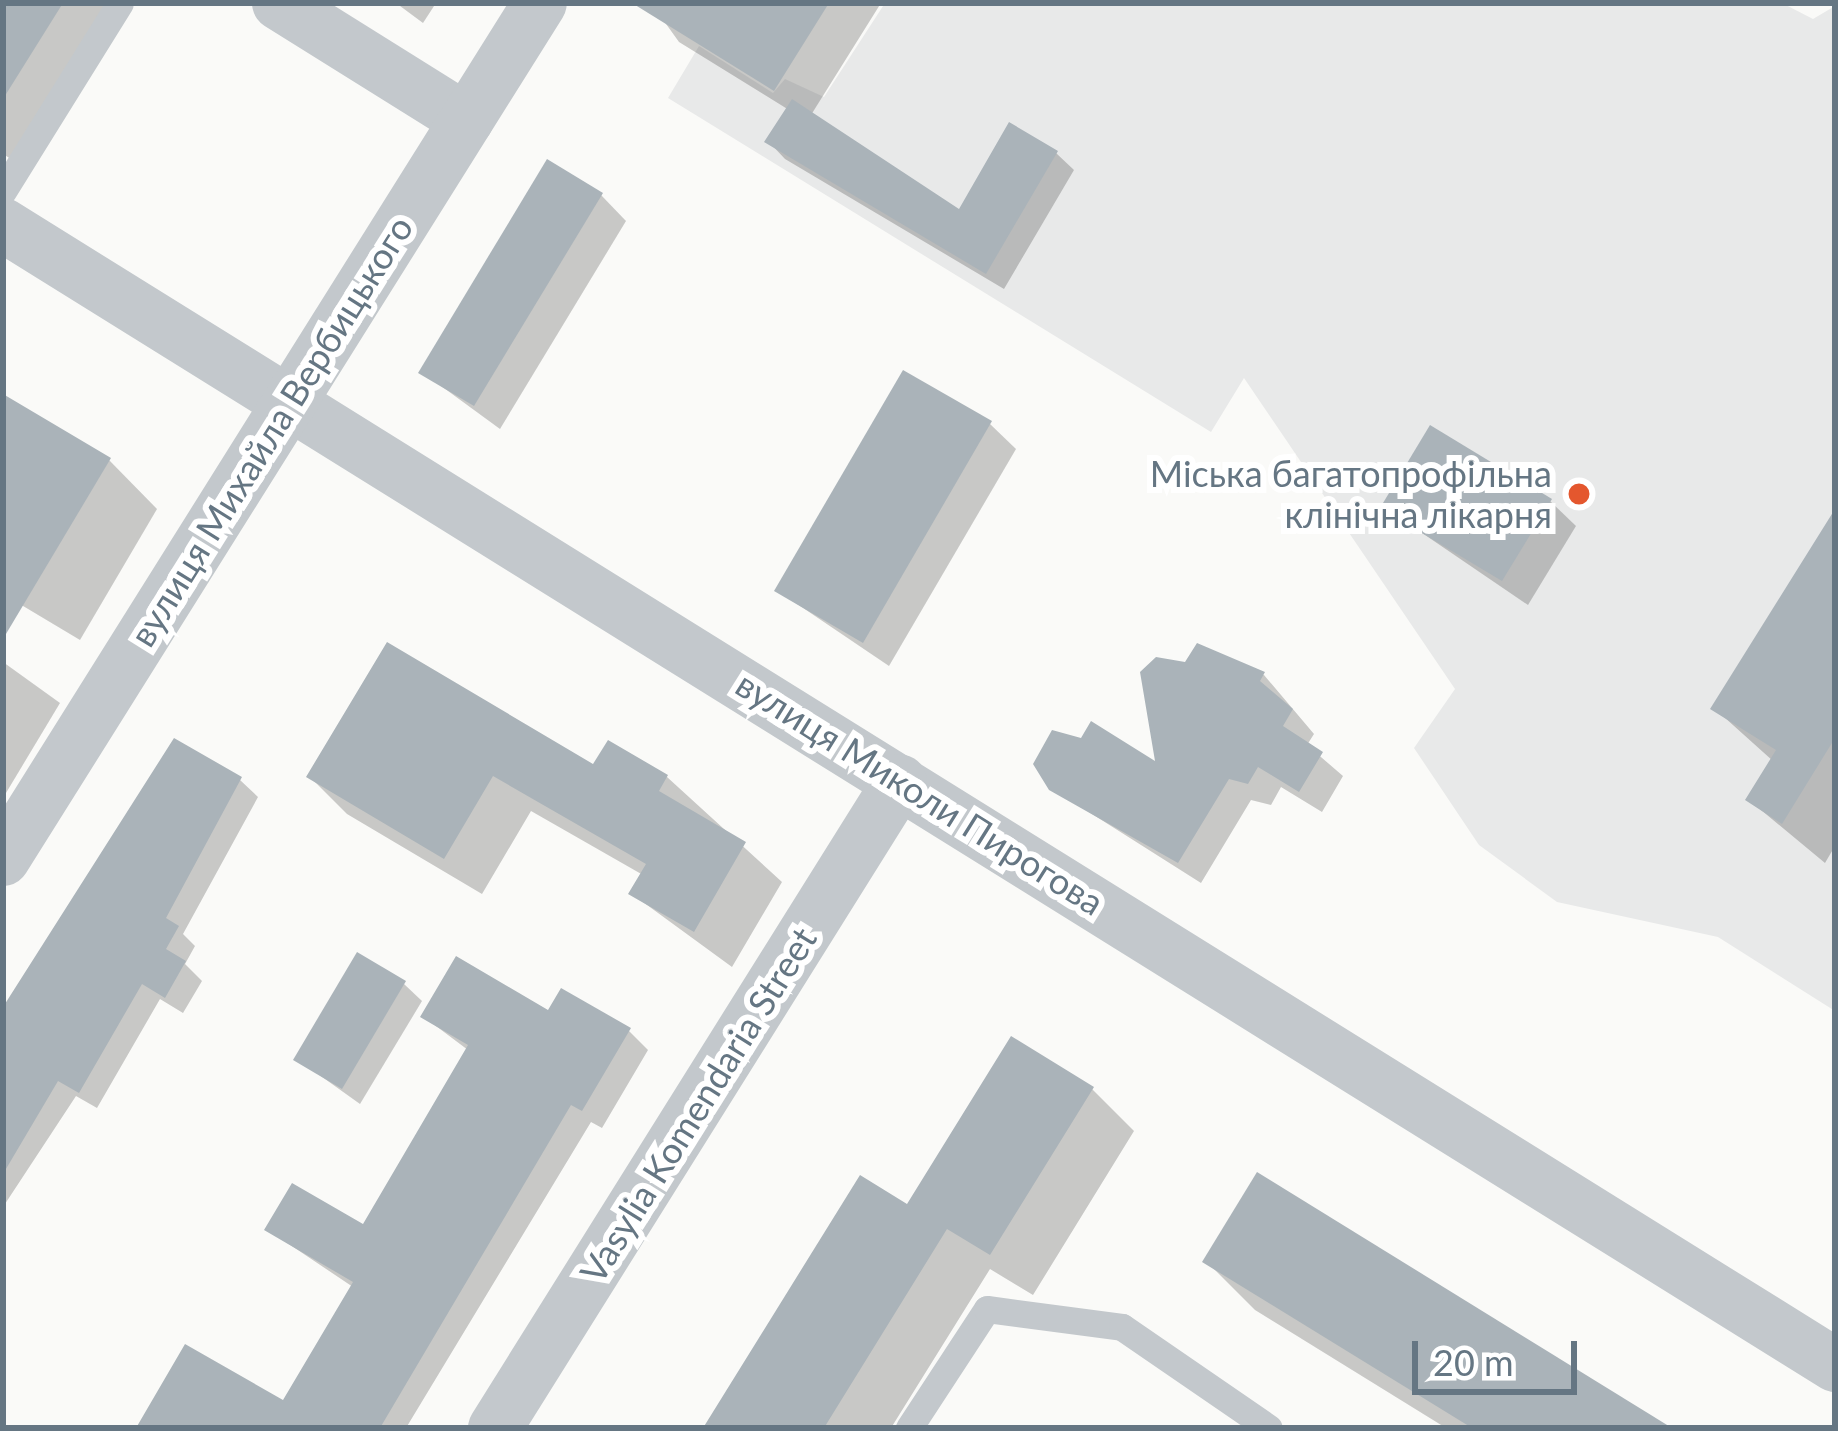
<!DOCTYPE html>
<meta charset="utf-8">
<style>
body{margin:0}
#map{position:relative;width:1838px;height:1431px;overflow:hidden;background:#fafaf8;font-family:Lato,sans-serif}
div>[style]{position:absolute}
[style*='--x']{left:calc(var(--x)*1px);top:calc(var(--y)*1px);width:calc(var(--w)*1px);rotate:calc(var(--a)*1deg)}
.built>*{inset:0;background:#e8e9e9}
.shadow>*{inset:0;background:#0003}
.building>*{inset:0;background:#aab3b9}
.service>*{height:27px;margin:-13.5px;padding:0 13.5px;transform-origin:13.5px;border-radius:13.5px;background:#c3c8cc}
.minor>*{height:54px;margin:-27px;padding:0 27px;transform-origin:27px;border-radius:27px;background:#c3c8cc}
.dots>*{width:33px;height:33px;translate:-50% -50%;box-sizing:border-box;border:6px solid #fff;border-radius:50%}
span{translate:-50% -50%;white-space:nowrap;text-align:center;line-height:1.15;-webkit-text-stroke:12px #fff;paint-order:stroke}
.street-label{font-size:36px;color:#657683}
.poi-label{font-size:36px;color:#657683}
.right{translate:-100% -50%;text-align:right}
.frame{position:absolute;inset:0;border:6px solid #657683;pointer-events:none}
.scale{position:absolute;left:1412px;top:1341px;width:165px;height:54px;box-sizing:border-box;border:6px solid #657683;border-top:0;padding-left:15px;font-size:36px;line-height:42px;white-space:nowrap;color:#657683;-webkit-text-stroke:9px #fff;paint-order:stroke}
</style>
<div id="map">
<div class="built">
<i style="clip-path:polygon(885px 3px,1782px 3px,1813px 19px,1835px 6px,1835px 1011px,1718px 937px,1557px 902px,1479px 845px,1414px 748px,1455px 689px,1244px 378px,1211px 432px,668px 98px,699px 46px,773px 93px,785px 79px,824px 97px)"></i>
</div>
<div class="shadow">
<i style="clip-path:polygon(3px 3px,112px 3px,27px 169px,3px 154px)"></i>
<i style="clip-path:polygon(396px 3px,436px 3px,423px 23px)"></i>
<i style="clip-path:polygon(651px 3px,881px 3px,811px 115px,960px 213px,1056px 153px,1074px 170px,1004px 289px,785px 159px,768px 141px,789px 110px,679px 42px)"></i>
<i style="clip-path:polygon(601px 195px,626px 221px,500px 429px,422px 372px)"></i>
<i style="clip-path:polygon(3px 398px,109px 460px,157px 509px,80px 640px,3px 594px)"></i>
<i style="clip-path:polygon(990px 424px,1016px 449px,889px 666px,778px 591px)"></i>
<i style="clip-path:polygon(1550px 501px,1576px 526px,1528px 605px,1384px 507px)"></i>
<i style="clip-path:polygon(1835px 514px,1835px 846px,1825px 863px,1749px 800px,1773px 761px,1714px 708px)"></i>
<i style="clip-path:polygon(1198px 647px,1264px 675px,1314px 734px,1307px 745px,1343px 776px,1322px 812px,1281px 787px,1271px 805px,1251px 800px,1201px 883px,1051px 788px,1159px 767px)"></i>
<i style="clip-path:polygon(3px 662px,60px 703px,3px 798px)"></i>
<i style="clip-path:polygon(594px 768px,667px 777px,782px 882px,732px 967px,632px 894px,643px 875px,531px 811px,482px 894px,347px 814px,310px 777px)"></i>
<i style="clip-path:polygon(240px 780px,258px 797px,183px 934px,195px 946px,185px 964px,202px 981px,183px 1013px,160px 999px,97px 1108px,76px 1096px,3px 1207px,3px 1021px)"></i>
<i style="clip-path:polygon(404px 984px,422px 1001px,360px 1104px,297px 1059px)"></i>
<i style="clip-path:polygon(424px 1017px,629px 1031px,648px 1050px,602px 1128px,591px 1122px,406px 1428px,140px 1428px,285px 1404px,353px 1287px,268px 1230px,364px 1228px,468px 1050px)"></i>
<i style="clip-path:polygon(1092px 1089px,1134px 1131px,1033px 1295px,990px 1269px,891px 1428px,722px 1428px)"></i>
<i style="clip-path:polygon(1206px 1261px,1666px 1428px,1446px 1428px,1255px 1310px)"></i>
</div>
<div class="building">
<i style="clip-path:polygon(3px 3px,63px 3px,3px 99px)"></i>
<i style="clip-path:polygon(632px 3px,829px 3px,774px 91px)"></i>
<i style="clip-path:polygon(792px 99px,959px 209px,1009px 122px,1058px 151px,986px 274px,764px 142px)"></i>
<i style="clip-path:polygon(547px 159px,603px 193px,474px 406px,418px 373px)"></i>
<i style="clip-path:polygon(903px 370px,992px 421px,863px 643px,774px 591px)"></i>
<i style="clip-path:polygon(3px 394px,111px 458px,3px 639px)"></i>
<i style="clip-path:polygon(1430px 425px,1552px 499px,1502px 581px,1380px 508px)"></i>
<i style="clip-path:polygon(1835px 509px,1835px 738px,1782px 824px,1745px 800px,1776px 750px,1710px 709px)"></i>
<i style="clip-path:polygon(387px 642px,593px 764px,608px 740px,668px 775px,659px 791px,746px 842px,694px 932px,628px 894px,646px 864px,493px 776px,444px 859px,306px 777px)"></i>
<i style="clip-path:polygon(1197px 643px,1265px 672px,1260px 681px,1293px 709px,1283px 726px,1323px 752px,1299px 792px,1258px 767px,1248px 784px,1229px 779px,1178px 863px,1049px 790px,1033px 764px,1052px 730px,1081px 738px,1091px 721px,1155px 761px,1140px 672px,1156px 657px,1185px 662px)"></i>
<i style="clip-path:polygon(174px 738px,242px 777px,166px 918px,179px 926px,166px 949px,186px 961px,165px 998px,142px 984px,79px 1093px,58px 1081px,3px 1174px,3px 1007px)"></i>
<i style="clip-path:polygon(357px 952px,406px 981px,342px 1089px,293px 1060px)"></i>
<i style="clip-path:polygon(456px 956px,548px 1010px,561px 988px,631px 1028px,582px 1111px,571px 1105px,380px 1428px,136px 1428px,185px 1344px,283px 1400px,353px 1282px,264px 1230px,292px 1183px,363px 1224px,468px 1045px,420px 1017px)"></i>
<i style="clip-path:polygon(1011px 1036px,1094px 1087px,990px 1255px,947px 1229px,824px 1428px,703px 1428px,860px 1175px,907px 1204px)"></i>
<i style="clip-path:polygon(1257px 1172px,1672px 1428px,1472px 1428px,1202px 1262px)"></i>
</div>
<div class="service">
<i style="--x:3;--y:191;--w:221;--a:-58.1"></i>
<i style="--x:909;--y:1428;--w:142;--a:-56.8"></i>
<i style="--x:987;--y:1309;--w:136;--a:7.6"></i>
<i style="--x:1122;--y:1327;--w:178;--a:34.5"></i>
</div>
<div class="minor">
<i style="--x:279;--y:3;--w:221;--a:32"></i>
<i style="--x:3;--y:225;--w:2158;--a:31.89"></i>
<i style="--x:3;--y:859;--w:1010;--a:-57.9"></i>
<i style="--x:495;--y:1428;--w:763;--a:-57.95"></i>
</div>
<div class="dots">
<i style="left:1579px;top:494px;background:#e4572e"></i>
</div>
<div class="street-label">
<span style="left:271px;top:431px;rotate:-58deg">вулиця Михайла Вербицького</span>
<span style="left:920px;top:793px;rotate:32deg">вулиця Миколи Пирогова</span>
<span style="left:698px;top:1105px;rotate:-58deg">Vasylia Komendaria Street</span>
</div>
<div class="poi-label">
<span class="right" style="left:1552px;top:494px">Міська багатопрофільна<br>клінічна лікарня</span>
</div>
<div class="frame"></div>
<div class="scale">20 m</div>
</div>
